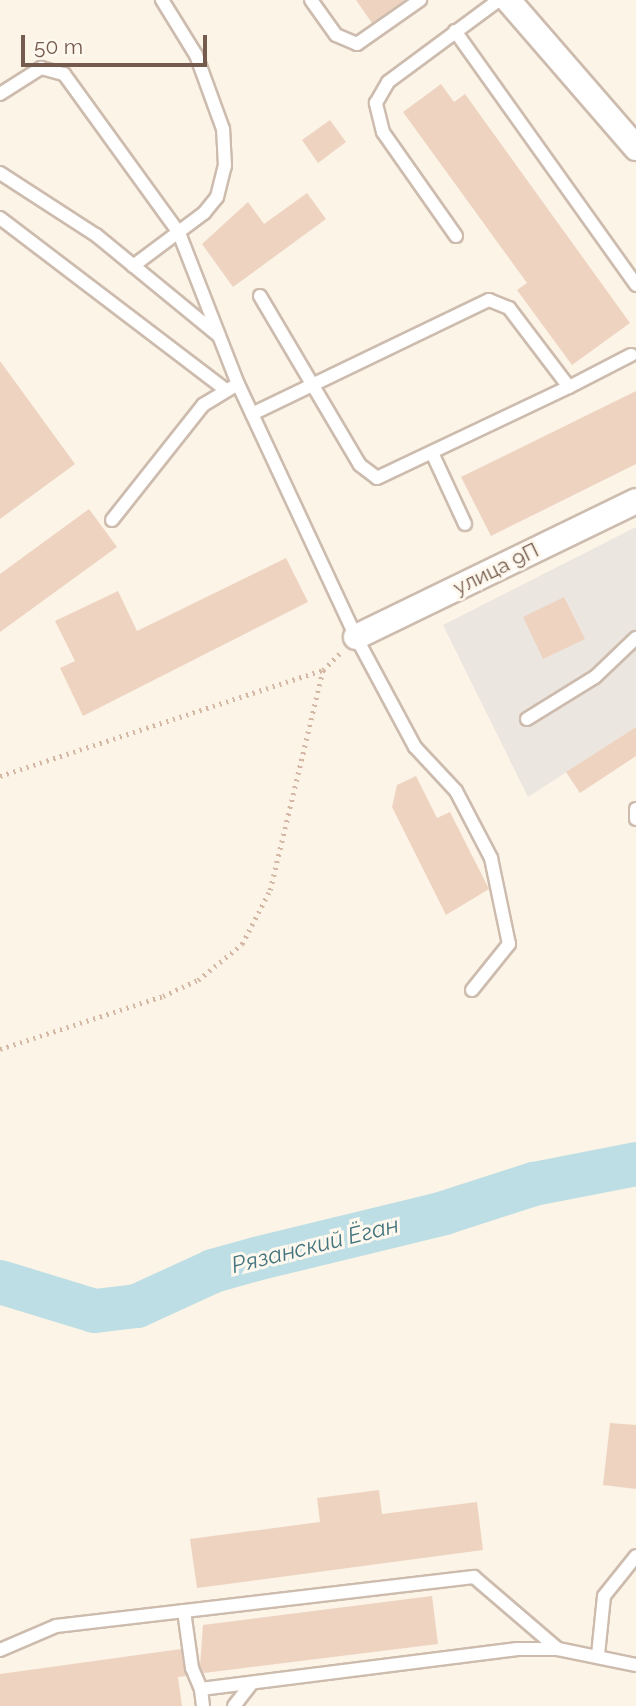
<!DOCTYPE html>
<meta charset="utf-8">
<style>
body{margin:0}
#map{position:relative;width:636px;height:1706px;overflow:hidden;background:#fbf4e7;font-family:Raleway,sans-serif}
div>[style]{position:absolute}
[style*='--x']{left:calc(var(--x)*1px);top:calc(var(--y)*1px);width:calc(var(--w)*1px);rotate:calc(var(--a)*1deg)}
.industrial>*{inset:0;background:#ece6e1}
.river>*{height:44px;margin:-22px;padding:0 22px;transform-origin:22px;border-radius:22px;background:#bddee4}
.building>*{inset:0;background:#efd3c1}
.path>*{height:4.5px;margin-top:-2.25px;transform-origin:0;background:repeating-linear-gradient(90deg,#d4b7a4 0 2px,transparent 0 7px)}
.roads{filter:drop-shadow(2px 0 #cdbcae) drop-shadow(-2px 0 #cdbcae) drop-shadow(0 2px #cdbcae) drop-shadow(0 -2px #cdbcae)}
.lane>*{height:12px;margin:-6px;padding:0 6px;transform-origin:6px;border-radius:6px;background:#fff}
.street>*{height:24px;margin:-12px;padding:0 12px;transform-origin:12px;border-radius:12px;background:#fff}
span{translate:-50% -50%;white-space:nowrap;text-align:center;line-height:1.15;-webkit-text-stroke:6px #fef8ee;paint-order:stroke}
.street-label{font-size:21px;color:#745b4d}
.water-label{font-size:23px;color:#45757f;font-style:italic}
.scale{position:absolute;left:21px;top:35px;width:186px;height:32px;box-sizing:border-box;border:4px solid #745b4d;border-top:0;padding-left:9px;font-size:21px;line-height:24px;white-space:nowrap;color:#745b4d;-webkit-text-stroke:5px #fef8ee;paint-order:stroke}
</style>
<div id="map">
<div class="industrial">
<i style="clip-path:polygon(636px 527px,636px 727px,528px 797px,443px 625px)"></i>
</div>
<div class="river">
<i style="--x:0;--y:1282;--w:99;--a:17"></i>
<i style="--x:95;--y:1311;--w:42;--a:-6.8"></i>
<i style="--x:137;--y:1306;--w:84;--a:-24.7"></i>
<i style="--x:213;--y:1271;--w:45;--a:-15.6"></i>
<i style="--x:256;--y:1259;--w:194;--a:-13.7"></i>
<i style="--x:444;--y:1213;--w:95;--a:-17.9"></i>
<i style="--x:534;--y:1184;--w:104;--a:-11.1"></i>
</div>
<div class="building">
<i style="clip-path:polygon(356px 0,405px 0,372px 23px)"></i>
<i style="clip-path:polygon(441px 84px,454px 102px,465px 94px,630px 323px,572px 365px,517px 290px,527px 283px,403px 112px)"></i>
<i style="clip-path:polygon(330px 120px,346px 142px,318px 163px,302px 140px)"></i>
<i style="clip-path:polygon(307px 193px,326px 219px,233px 287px,202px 244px,248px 202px,264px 224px)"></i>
<i style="clip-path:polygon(0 361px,75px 464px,0 519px)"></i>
<i style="clip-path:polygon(636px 391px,636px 464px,491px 536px,461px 477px)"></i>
<i style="clip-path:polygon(89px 509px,117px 547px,0 632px,0 574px)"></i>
<i style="clip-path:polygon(286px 558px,308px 602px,83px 716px,60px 668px,75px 661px,55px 621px,118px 591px,137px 631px)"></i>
<i style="clip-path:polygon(564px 597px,585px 639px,543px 659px,523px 617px)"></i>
<i style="clip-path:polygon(636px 727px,636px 756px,580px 793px,566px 772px)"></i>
<i style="clip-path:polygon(416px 776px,437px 818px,450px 812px,489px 889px,446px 915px,392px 807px,397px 785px)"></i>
<i style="clip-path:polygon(610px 1423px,636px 1425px,636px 1489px,603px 1485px)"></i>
<i style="clip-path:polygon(379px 1490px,382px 1514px,477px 1502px,483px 1550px,197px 1588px,190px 1539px,320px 1522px,317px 1498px)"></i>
<i style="clip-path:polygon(432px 1596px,438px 1644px,204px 1673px,200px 1666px,203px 1625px)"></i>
<i style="clip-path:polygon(181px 1649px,186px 1676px,178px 1677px,182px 1706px,0 1706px,0 1674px)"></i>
</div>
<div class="path">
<i style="--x:0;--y:776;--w:340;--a:-18.2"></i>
<i style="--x:0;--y:1049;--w:171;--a:-18"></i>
<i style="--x:163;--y:996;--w:38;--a:-25"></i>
<i style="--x:198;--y:980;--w:57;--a:-39.3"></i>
<i style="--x:242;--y:944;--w:61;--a:-62.6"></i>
<i style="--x:270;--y:890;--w:226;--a:-76.5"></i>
<i style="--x:323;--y:670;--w:25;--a:-45"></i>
</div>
<div class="roads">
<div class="lane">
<i style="--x:311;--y:0;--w:43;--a:54.5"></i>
<i style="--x:336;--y:35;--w:23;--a:23"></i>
<i style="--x:357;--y:44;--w:77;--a:-34.9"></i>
<i style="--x:455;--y:31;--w:312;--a:54.5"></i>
<i style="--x:0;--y:94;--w:49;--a:-32.4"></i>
<i style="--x:41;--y:68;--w:24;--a:15"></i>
<i style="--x:64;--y:74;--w:196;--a:54.1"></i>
<i style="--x:179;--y:233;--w:162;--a:68.7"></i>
<i style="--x:238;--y:384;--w:279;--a:65"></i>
<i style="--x:356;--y:637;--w:125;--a:61.8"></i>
<i style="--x:415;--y:747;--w:60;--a:47"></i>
<i style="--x:456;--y:791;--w:76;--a:62.4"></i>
<i style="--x:491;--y:858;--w:88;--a:78.2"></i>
<i style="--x:509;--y:944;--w:59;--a:128.8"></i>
<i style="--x:0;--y:173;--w:114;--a:32.9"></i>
<i style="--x:96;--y:235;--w:159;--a:39.4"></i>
<i style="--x:0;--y:218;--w:284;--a:37.3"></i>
<i style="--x:456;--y:236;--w:127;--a:-125.1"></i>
<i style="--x:383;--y:132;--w:30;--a:-104"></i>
<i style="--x:376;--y:103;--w:24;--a:-60"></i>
<i style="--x:388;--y:82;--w:138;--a:-36.5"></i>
<i style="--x:133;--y:266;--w:89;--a:-36.7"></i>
<i style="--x:204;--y:213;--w:21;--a:-51"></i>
<i style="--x:217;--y:197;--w:32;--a:-76"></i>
<i style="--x:225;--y:166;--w:37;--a:-93"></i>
<i style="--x:223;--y:129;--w:79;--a:-110"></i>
<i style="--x:196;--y:55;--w:65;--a:-121.7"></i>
<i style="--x:260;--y:296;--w:196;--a:59.4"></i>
<i style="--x:360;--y:465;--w:21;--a:37"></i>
<i style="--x:377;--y:478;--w:212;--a:-25.4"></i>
<i style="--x:252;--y:414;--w:263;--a:-25.7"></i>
<i style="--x:489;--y:300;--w:22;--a:22"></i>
<i style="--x:509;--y:308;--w:99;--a:52.8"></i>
<i style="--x:569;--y:387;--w:70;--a:-27.3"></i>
<i style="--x:433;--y:455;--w:76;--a:65.1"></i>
<i style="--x:112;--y:520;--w:147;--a:-51.6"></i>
<i style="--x:203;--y:405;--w:35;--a:-31"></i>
<i style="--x:527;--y:719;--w:80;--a:-31.7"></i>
<i style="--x:595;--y:677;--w:57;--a:-43.6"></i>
<i style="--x:636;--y:809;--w:10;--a:90"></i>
<i style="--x:184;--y:1611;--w:292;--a:-6.7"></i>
<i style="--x:474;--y:1577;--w:111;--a:40.6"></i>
<i style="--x:0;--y:1650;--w:61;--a:-23.2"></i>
<i style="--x:56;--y:1626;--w:129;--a:-6.7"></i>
<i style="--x:184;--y:1611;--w:58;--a:82"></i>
<i style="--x:192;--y:1668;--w:23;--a:67"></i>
<i style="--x:598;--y:1655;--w:59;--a:-84.2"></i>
<i style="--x:604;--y:1596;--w:51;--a:-51.3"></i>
<i style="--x:203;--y:1706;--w:17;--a:-97"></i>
<i style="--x:201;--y:1689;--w:319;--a:-7.2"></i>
<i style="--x:517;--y:1649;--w:41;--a:0"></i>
<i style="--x:558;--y:1649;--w:80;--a:11.6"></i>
<i style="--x:234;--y:1706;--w:29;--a:-52"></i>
</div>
<div class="street">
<i style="--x:508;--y:0;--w:196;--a:49.1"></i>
<i style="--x:356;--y:637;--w:311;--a:-25.9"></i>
</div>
</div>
<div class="street-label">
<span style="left:496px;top:569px;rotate:-26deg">улица 9П</span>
</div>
<div class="water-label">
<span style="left:315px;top:1245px;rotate:-14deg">Рязанский Ёган</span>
</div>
<div class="scale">50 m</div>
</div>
